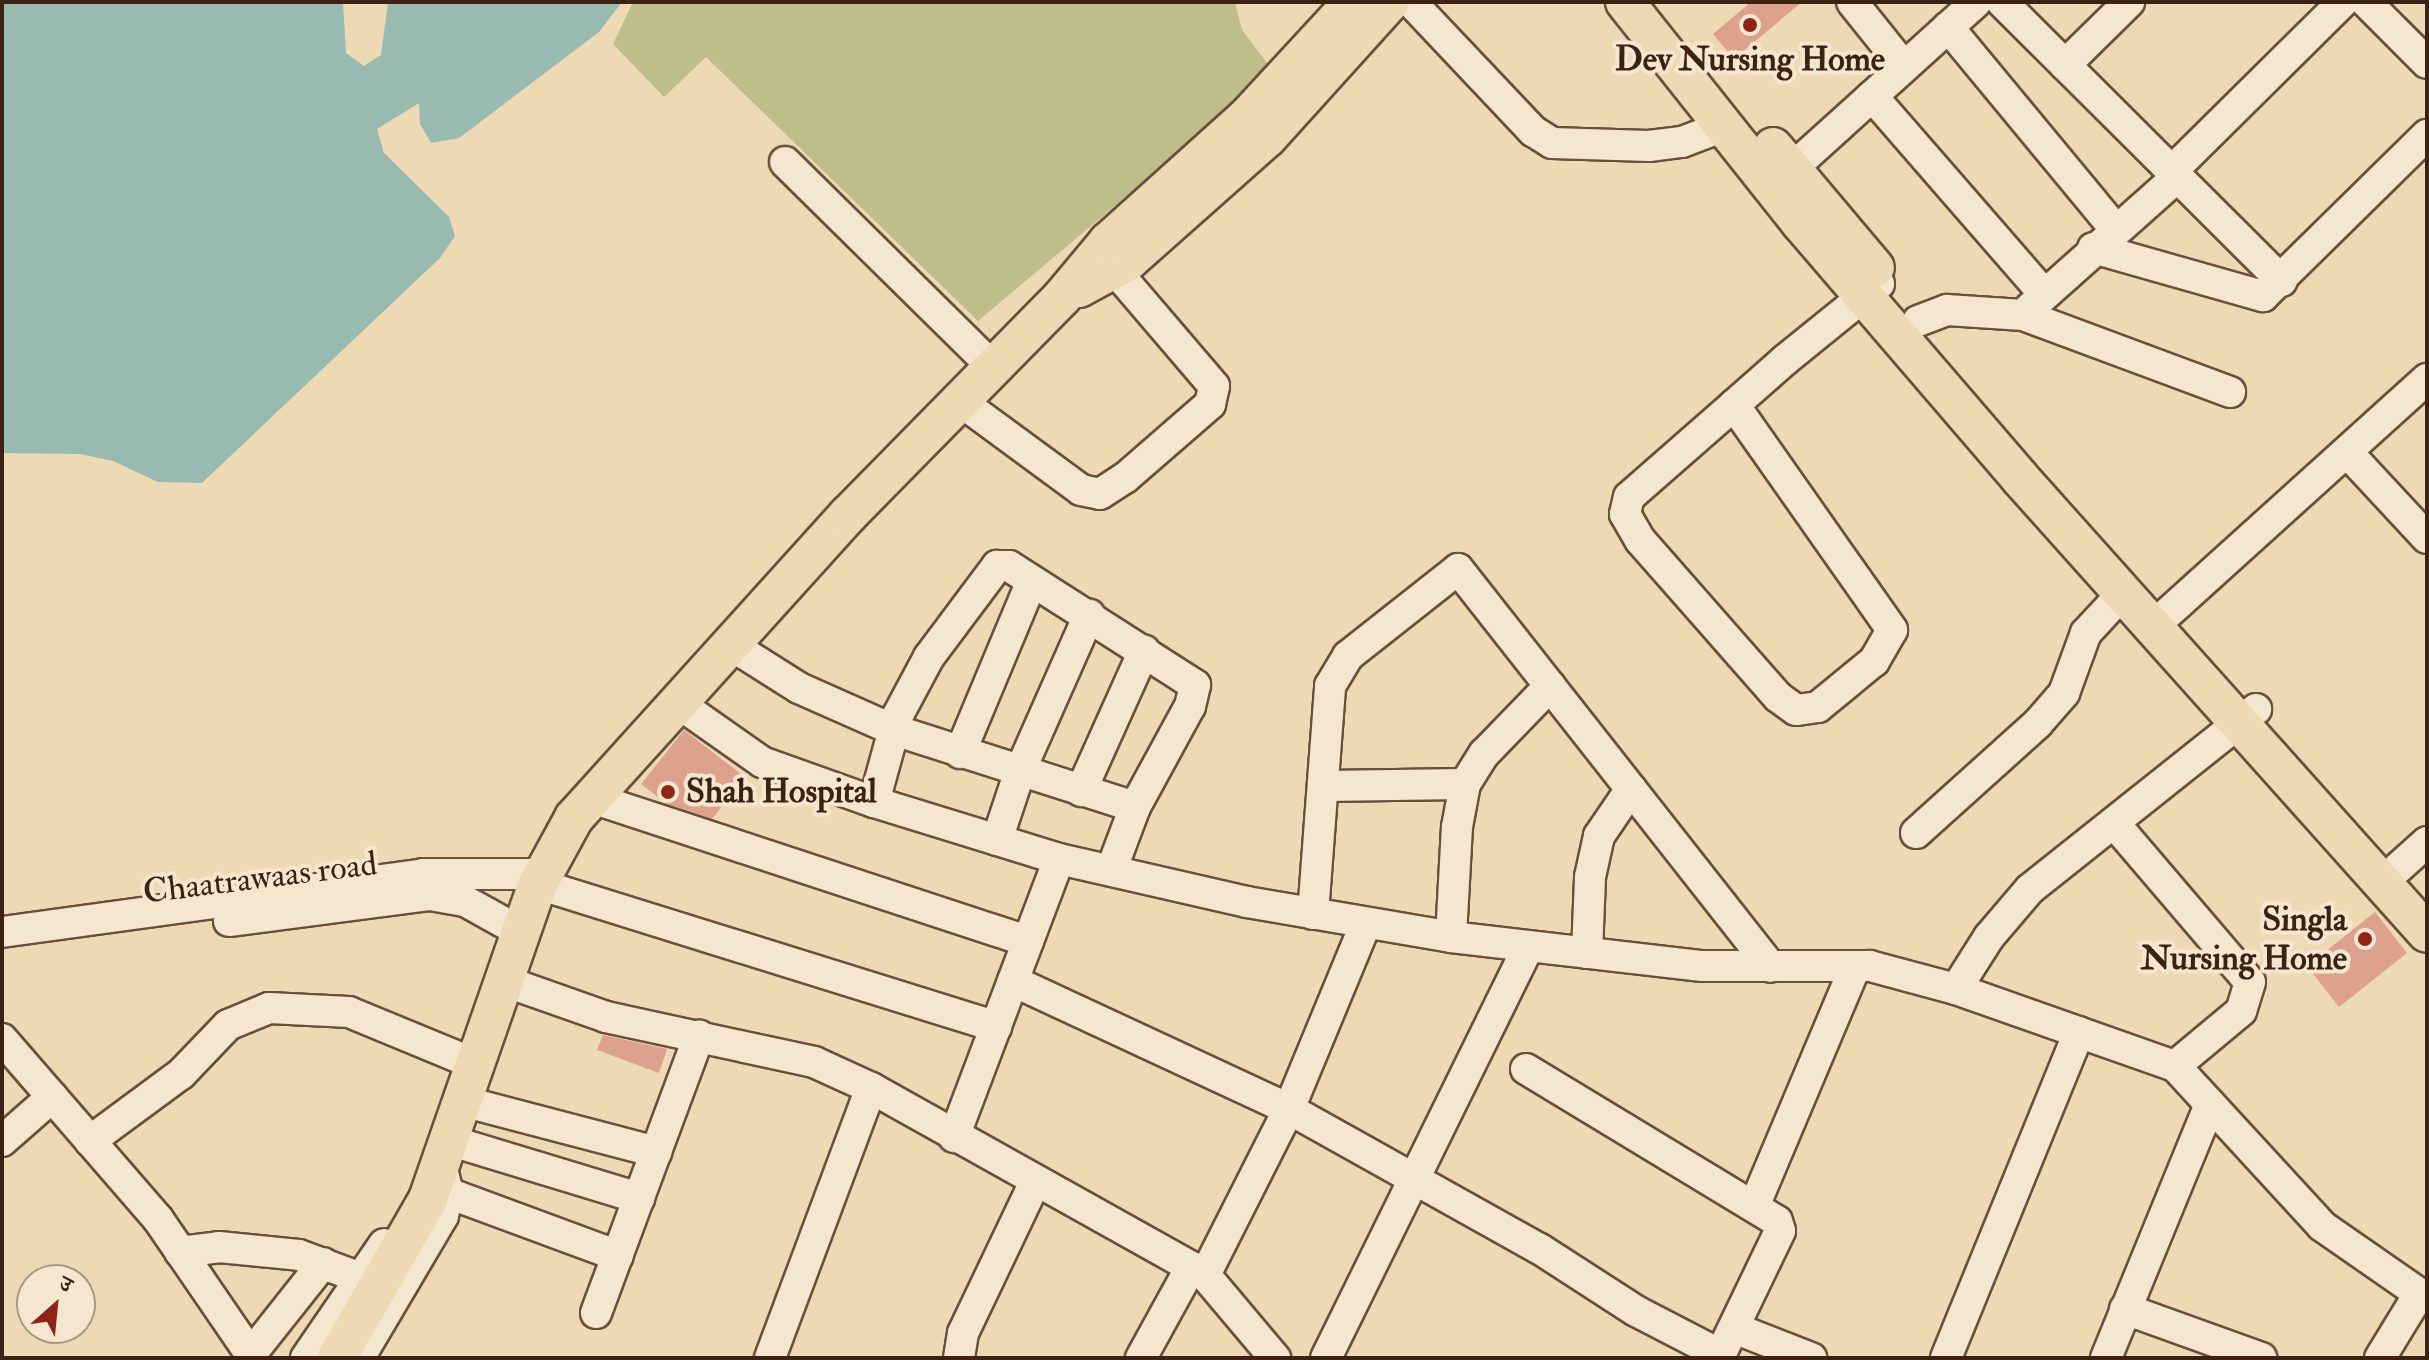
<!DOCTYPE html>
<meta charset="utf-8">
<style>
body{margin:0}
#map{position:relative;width:2429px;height:1360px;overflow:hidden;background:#eed9b5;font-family:"IM FELL Double Pica","Noto Serif Devanagari",serif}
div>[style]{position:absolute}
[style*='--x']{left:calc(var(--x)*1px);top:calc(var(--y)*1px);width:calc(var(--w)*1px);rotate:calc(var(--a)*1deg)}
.green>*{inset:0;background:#bebe8a}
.water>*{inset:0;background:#99bab1}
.building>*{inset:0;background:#dca28e}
.roads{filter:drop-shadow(2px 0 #68503c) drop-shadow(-2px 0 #68503c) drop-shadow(0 2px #68503c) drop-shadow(0 -2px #68503c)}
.minor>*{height:30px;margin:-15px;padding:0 15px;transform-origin:15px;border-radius:15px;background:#f4e6cf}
.major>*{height:38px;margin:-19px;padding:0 19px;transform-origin:19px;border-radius:19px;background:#eed9b5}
.dots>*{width:22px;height:22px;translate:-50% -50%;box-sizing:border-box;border:4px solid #f4e6cf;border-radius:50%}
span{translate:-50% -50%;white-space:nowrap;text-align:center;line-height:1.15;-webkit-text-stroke:8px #f4e6cf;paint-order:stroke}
.poi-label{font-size:34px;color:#3c2214;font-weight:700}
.left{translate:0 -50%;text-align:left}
.right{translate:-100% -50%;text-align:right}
.street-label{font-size:34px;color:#3c2214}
.frame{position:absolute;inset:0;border:4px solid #3c2214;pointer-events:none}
.north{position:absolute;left:16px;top:1264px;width:80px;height:80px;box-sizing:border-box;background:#f4e6cf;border:2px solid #aa9884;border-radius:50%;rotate:27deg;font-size:22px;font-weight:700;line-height:32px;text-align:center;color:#3c2214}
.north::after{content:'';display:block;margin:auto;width:28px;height:36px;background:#8f2418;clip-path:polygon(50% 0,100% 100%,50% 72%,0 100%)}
</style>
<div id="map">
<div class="green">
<i style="clip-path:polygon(633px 2px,1235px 2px,1242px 30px,1274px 72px,978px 321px,706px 57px,664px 97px,613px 44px)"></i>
</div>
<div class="water">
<i style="clip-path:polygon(2px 2px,343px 2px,346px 53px,364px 66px,381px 55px,388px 2px,622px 2px,599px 32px,459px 138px,431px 143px,420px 124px,419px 103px,377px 129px,384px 153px,449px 217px,455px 236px,440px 258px,202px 483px,158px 482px,113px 461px,80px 454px,2px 453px)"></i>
</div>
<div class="building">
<i style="clip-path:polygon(1751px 2px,1802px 2px,1734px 59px,1713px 34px)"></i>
<i style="clip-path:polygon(684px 730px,745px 777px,712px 819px,667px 804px,641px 784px)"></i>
<i style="clip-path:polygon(2375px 912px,2407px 953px,2339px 1007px,2307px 966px)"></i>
<i style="clip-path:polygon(603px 1035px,667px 1049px,659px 1073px,597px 1050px)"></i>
</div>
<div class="roads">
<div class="minor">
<i style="--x:1411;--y:2;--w:178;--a:46.6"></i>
<i style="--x:1533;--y:131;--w:22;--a:32"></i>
<i style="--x:1552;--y:143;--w:97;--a:1.8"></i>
<i style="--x:1649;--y:146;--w:33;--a:-7"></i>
<i style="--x:1682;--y:142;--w:45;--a:-20.9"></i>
<i style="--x:1852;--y:2;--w:83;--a:51.3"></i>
<i style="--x:2002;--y:2;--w:395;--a:44.9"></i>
<i style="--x:2366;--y:2;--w:86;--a:45"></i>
<i style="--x:1948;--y:27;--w:262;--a:50.4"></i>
<i style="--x:2065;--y:65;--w:90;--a:-44.5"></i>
<i style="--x:1872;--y:96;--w:261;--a:49"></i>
<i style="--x:785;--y:162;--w:292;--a:44.6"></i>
<i style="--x:2172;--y:171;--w:240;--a:-44.7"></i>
<i style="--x:1777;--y:182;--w:268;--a:-42.1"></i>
<i style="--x:2093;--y:248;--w:177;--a:15.8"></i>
<i style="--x:2263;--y:296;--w:230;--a:-44.5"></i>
<i style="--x:2030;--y:308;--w:198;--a:-41.7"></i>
<i style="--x:1918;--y:321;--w:31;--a:-21"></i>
<i style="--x:1947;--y:310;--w:76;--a:3.8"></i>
<i style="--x:2023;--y:315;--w:221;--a:20.4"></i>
<i style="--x:960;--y:401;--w:150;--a:36.3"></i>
<i style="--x:1081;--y:490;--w:19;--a:12"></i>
<i style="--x:1100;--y:494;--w:30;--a:-33"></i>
<i style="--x:1125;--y:478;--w:113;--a:-41"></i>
<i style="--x:1210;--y:404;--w:18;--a:-77"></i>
<i style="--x:1214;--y:386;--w:154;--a:-130.5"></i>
<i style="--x:1734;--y:405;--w:275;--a:54.9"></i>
<i style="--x:1892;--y:630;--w:36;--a:120"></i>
<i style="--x:1874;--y:661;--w:72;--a:140.6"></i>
<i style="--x:1818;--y:707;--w:22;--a:172"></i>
<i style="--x:1796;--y:710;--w:22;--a:-144"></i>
<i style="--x:1778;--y:697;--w:209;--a:-131.3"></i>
<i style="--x:1640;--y:540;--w:30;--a:-120"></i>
<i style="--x:1625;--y:514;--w:17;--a:-77"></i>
<i style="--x:1629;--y:497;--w:140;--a:-41.2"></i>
<i style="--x:1734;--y:405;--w:68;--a:-41.4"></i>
<i style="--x:1785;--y:360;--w:121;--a:-39"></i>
<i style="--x:2347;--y:452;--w:117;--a:47.1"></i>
<i style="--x:2169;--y:612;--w:348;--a:-42.1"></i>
<i style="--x:731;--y:645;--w:80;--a:32.3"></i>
<i style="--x:799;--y:688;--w:104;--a:23.9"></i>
<i style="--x:894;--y:730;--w:253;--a:17.7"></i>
<i style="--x:678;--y:703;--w:103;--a:35.1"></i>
<i style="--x:762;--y:762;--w:119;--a:19.7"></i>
<i style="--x:874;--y:802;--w:194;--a:17.1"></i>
<i style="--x:1059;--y:859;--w:193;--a:12.9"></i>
<i style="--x:1247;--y:902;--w:207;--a:9.7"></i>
<i style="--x:1451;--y:937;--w:253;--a:6.6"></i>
<i style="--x:1702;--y:966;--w:168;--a:0"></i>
<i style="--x:1870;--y:966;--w:89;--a:15"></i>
<i style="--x:1956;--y:989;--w:232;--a:19.4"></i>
<i style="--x:2175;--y:1066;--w:217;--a:47.4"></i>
<i style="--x:2322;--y:1226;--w:128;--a:34.8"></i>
<i style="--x:960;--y:753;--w:186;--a:-67.3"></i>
<i style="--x:1323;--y:786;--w:142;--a:-0.8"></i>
<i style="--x:1081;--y:791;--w:154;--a:-65.8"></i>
<i style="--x:592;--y:798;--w:459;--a:18.2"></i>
<i style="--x:874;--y:802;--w:90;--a:-74.6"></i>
<i style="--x:898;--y:715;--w:66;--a:-61.9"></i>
<i style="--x:929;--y:657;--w:114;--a:-53.2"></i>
<i style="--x:997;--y:566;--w:12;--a:0"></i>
<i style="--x:1009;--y:566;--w:221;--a:32.6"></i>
<i style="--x:1195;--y:685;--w:22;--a:103"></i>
<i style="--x:1190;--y:706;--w:115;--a:118.6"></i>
<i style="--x:1135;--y:807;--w:68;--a:110.6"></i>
<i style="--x:2114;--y:823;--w:209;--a:49.5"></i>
<i style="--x:2250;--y:982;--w:30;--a:107"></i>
<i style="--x:2241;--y:1011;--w:86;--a:140.2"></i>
<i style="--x:1916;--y:833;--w:164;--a:-42"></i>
<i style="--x:2038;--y:723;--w:40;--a:-49"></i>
<i style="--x:2064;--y:693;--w:64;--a:-69.9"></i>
<i style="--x:2086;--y:633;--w:54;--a:-47.2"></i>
<i style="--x:997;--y:840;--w:73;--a:-71.6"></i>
<i style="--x:1020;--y:771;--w:171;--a:-66.1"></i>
<i style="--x:2398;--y:868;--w:39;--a:-42"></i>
<i style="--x:538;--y:884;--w:480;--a:17.3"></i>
<i style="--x:1313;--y:914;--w:229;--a:-85.7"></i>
<i style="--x:1330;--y:686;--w:35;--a:-59"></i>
<i style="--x:1348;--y:656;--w:140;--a:-38.3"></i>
<i style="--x:1458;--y:569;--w:506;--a:51.82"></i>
<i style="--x:229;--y:921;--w:203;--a:-7.4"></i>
<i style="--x:430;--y:895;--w:36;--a:10"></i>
<i style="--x:465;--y:901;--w:64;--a:29"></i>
<i style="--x:2;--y:932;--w:425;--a:-7.8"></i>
<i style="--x:423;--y:874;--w:120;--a:0"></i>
<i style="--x:1451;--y:937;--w:110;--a:-86.9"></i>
<i style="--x:1457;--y:827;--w:44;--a:-79.5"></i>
<i style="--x:1465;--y:784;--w:36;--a:-58"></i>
<i style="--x:1484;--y:754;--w:95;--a:-45.9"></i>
<i style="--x:1587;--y:953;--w:76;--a:-87.7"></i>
<i style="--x:1590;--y:877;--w:42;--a:-77.6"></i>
<i style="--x:1599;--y:836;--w:57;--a:-55.8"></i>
<i style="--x:504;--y:981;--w:108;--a:19.4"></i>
<i style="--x:606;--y:1017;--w:213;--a:12.2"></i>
<i style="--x:814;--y:1062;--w:63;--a:24.5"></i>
<i style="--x:871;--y:1088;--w:383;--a:29.2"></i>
<i style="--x:1205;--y:1275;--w:109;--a:49.9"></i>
<i style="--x:1013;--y:981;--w:304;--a:24.9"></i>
<i style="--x:1289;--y:1109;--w:287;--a:29.2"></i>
<i style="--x:1540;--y:1249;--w:114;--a:32.9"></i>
<i style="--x:1636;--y:1311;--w:93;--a:27.4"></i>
<i style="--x:1956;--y:989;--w:62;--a:-57.6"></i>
<i style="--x:1989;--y:937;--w:63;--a:-49.5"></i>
<i style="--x:2030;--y:889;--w:289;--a:-38.5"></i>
<i style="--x:2;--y:1039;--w:238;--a:49.1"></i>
<i style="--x:158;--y:1219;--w:168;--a:55.6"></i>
<i style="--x:1526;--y:1069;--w:293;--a:31.2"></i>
<i style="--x:1777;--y:1221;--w:10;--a:73"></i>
<i style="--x:1780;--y:1231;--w:141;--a:115.7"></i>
<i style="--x:462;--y:1101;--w:201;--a:14.7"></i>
<i style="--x:954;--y:1137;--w:297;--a:-69.3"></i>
<i style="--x:448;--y:1140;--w:200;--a:16.9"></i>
<i style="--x:2;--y:1141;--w:67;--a:-41.3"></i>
<i style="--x:90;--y:1141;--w:113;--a:-36.4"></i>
<i style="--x:181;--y:1074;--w:68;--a:-46.2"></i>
<i style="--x:228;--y:1025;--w:44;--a:-22.5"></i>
<i style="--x:269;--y:1008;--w:80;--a:2.9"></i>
<i style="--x:349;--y:1012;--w:136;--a:22.4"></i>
<i style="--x:448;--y:1193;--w:181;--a:20.3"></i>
<i style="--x:1755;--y:1204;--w:257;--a:-67.1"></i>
<i style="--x:180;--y:1252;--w:39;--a:-7"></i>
<i style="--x:219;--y:1247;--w:80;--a:5.7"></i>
<i style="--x:299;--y:1255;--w:66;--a:20.4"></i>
<i style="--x:1205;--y:1275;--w:186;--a:-63.2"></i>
<i style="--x:1289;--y:1109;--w:201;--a:-67.5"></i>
<i style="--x:2125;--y:1309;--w:145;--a:19.8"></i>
<i style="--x:596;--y:1313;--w:296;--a:-69.6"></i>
<i style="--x:1734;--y:1328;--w:83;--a:21.3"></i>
<i style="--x:251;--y:1354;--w:116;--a:-51.6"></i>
<i style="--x:306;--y:1358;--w:138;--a:-55.6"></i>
<i style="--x:359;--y:1358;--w:165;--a:-59.4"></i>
<i style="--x:443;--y:1216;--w:24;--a:-78"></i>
<i style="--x:448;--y:1193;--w:25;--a:-104"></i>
<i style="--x:770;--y:1358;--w:288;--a:-69.5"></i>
<i style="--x:959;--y:1358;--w:25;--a:-81"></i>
<i style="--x:963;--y:1333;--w:167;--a:-64.5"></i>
<i style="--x:1141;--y:1358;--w:104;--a:-61.2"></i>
<i style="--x:1326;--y:1358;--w:459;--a:-63.8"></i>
<i style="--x:1946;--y:1358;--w:352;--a:-67.8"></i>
<i style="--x:2106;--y:1358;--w:274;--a:-67.7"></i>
<i style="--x:2380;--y:1358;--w:75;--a:-58.6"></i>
</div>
<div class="major">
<i style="--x:1625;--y:2;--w:281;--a:51.5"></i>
<i style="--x:1800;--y:222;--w:338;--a:49.3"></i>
<i style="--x:2020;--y:478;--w:610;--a:48.19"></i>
<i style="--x:1773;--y:147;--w:158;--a:49.9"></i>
<i style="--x:1079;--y:288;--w:55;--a:-28.4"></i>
<i style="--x:1127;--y:262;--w:188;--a:-41.6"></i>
<i style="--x:1268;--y:137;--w:182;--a:-47.9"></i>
<i style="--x:337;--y:1358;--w:183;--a:-60.2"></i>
<i style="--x:428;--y:1199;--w:334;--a:-70.8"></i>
<i style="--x:538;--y:884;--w:75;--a:-61.4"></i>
<i style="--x:574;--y:818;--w:409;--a:-47.9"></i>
<i style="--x:848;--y:515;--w:305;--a:-45.5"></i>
<i style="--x:1062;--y:297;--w:72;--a:-50.1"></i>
<i style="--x:1108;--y:242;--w:187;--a:-42"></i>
<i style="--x:1247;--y:117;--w:156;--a:-47.3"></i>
</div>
</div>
<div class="dots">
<i style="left:1750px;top:25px;background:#8f2418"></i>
<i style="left:668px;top:792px;background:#8f2418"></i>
<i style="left:2365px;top:939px;background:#8f2418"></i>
</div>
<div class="poi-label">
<span style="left:1750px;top:60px">Dev Nursing Home</span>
<span class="left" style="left:686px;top:792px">Shah Hospital</span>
<span class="right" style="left:2347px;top:939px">Singla<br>Nursing Home</span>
</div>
<div class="street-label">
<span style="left:260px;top:878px;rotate:-7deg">Chaatrawaas road</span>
</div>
<div class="frame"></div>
<div class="north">उ</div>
</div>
